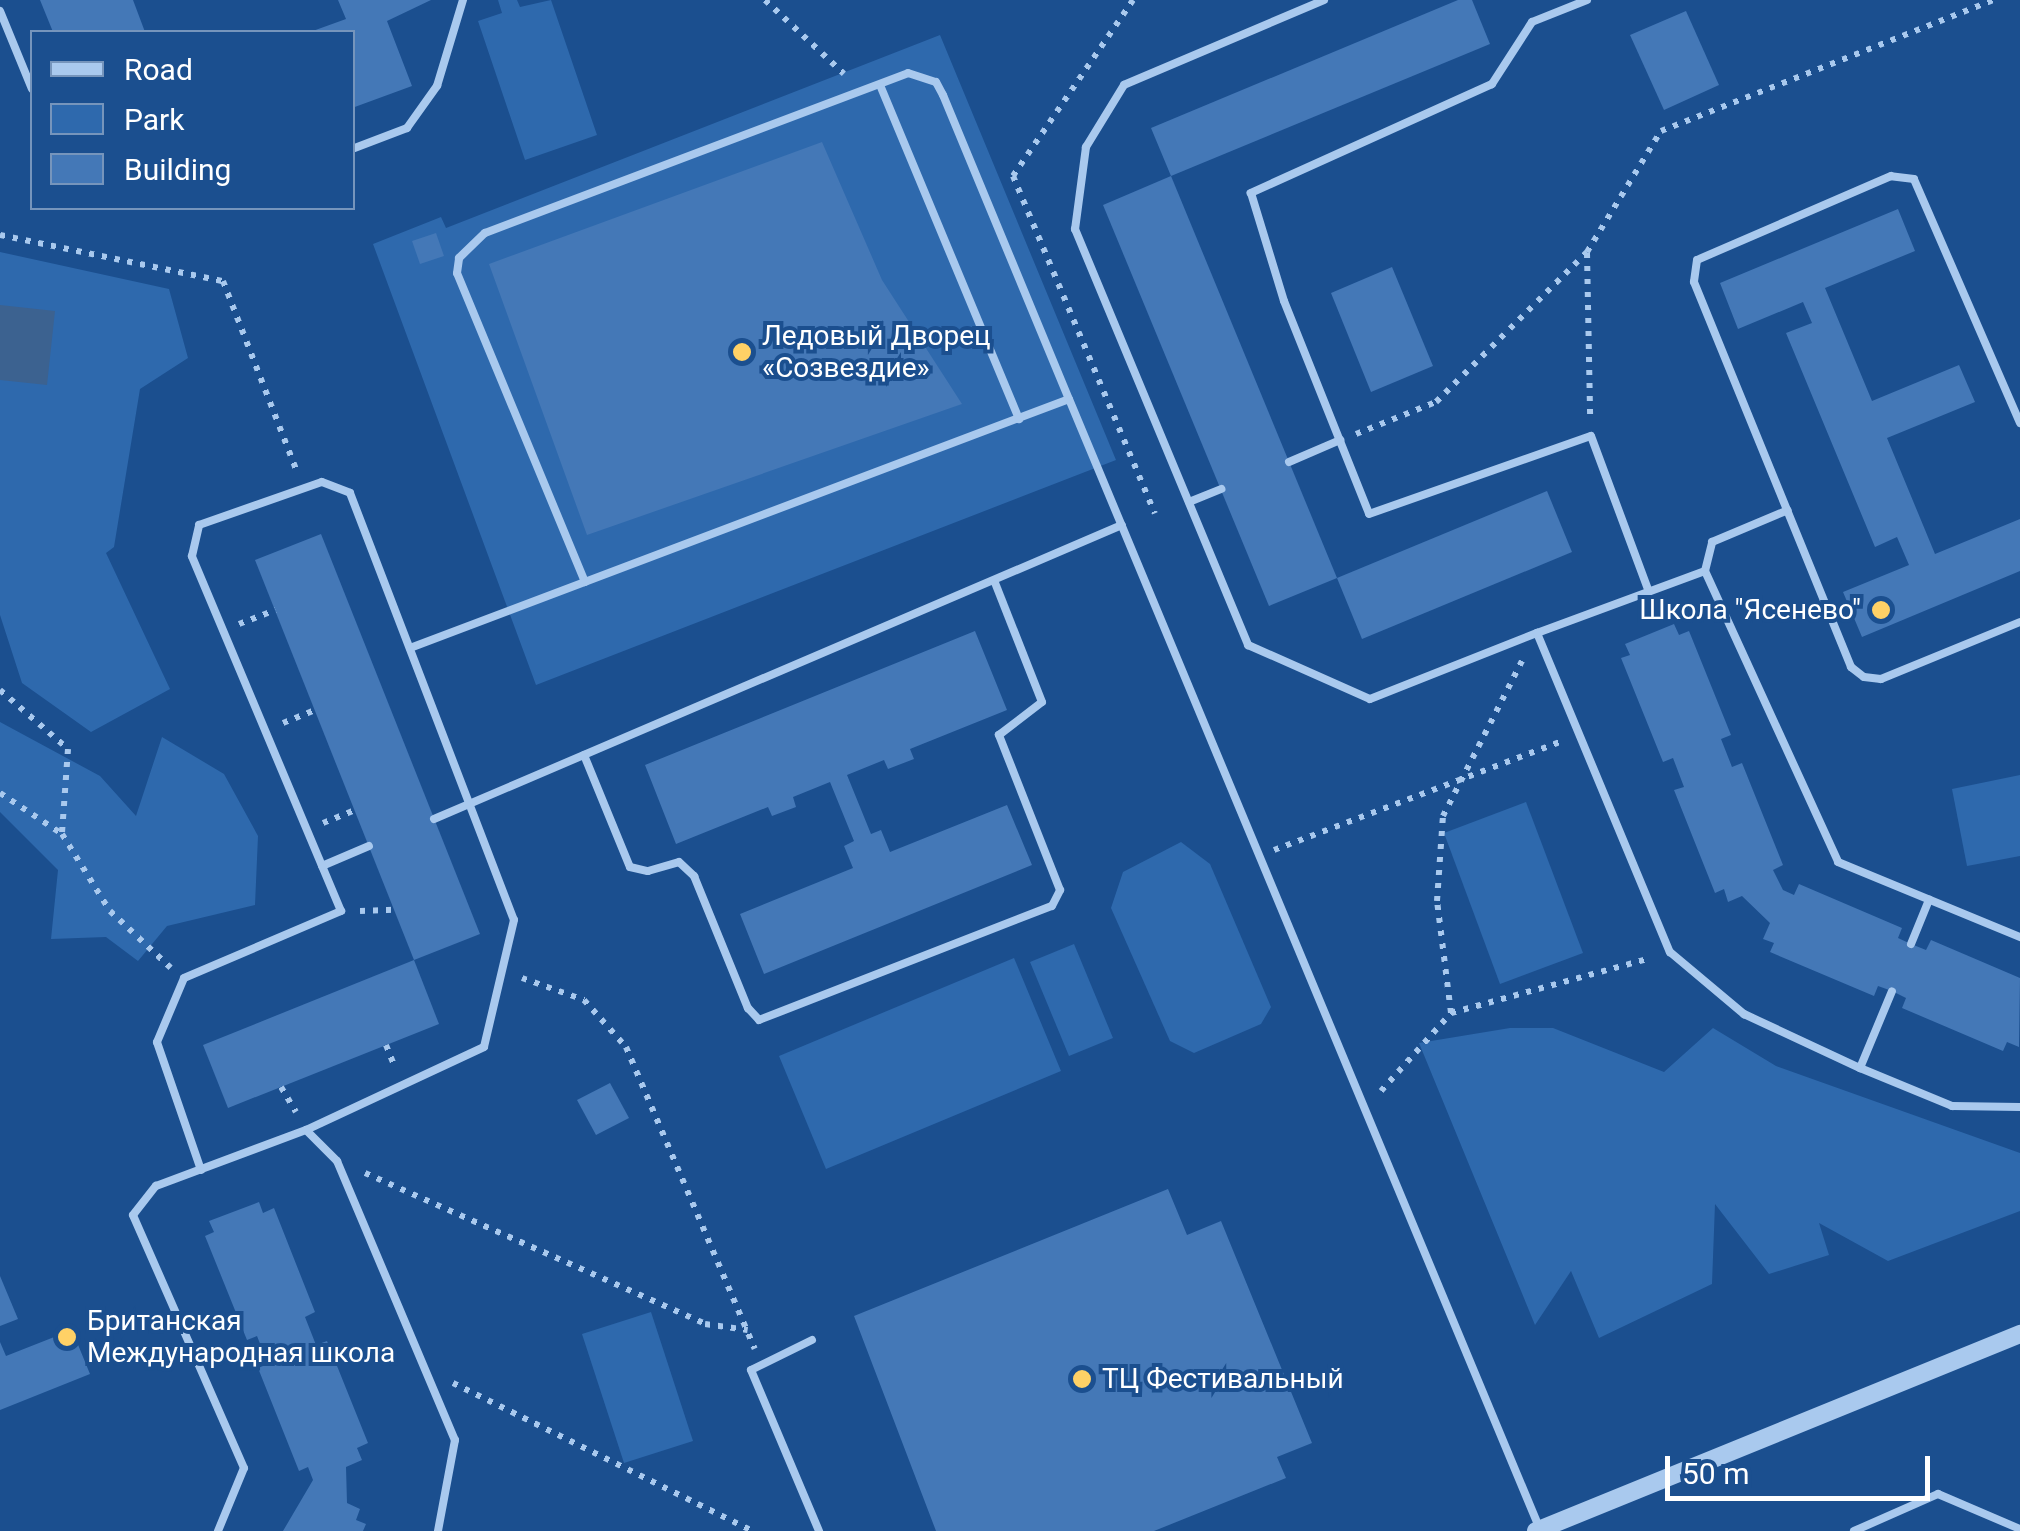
<!DOCTYPE html>
<meta charset="utf-8">
<style>
body{margin:0}
#map{position:relative;width:2020px;height:1531px;overflow:hidden;background:#1b4f8f;font-family:Roboto,sans-serif}
div>[style]{position:absolute}
[style*='--x']{left:calc(var(--x)*1px);top:calc(var(--y)*1px);width:calc(var(--w)*1px);rotate:calc(var(--a)*1deg)}
.green>*{inset:0;background:#2e69ad}
.water>*{inset:0;background:#3c6290}
.building>*{inset:0;background:#4478b7}
.path>*{height:6px;margin-top:-3px;transform-origin:0;background:repeating-linear-gradient(90deg,#a9c9ee 0 5px,transparent 0 13px)}
.service>*{height:8px;margin:-4px;padding:0 4px;transform-origin:4px;border-radius:4px;background:#a9c9ee}
.tertiary>*{height:18px;margin:-9px;padding:0 9px;transform-origin:9px;border-radius:9px;background:#a9c9ee}
.dots>*{width:28px;height:28px;translate:-50% -50%;box-sizing:border-box;border:5px solid #1b4f8f;border-radius:50%}
span{translate:-50% -50%;white-space:nowrap;text-align:center;line-height:1.15;-webkit-text-stroke:8px #1b4f8f;paint-order:stroke}
.poi-label{font-size:28px;color:#fff}
.left{translate:0 -50%;text-align:left}
.right{translate:-100% -50%;text-align:right}
.legend{position:absolute;left:30px;top:30px;width:325px;height:180px;box-sizing:border-box;background:#1b4f8f;border:2px solid #7695bc;margin:0;padding:12px 18px;list-style:none;font-size:30px;color:#fff}
.legend li{display:flex;align-items:center;gap:20px;height:50px}
.legend b{width:50px;border:2px solid #7695bc}
.scale{position:absolute;left:1665px;top:1456px;width:265px;height:45px;box-sizing:border-box;border:5px solid #fff;border-top:0;padding-left:12px;font-size:30px;line-height:35px;white-space:nowrap;color:#fff;-webkit-text-stroke:8px #1b4f8f;paint-order:stroke}
</style>
<div id="map">
<div class="green">
<i style="clip-path:polygon(498px 0,517px 0,520px 7px,551px 0,597px 135px,525px 160px,478px 21px,502px 13px)"></i>
<i style="clip-path:polygon(940px 35px,1116px 460px,536px 685px,373px 244px,441px 217px,446px 228px)"></i>
<i style="clip-path:polygon(0 252px,169px 289px,188px 358px,140px 389px,114px 547px,106px 553px,170px 689px,91px 732px,22px 683px,0 615px)"></i>
<i style="clip-path:polygon(0 722px,100px 776px,136px 816px,162px 737px,224px 774px,258px 836px,255px 905px,167px 926px,138px 961px,106px 937px,51px 939px,58px 870px,0 812px)"></i>
<i style="clip-path:polygon(2020px 775px,2020px 856px,1967px 866px,1952px 789px)"></i>
<i style="clip-path:polygon(1526px 802px,1583px 953px,1500px 984px,1444px 833px)"></i>
<i style="clip-path:polygon(1181px 842px,1210px 864px,1271px 1007px,1261px 1024px,1194px 1053px,1170px 1041px,1111px 908px,1123px 872px)"></i>
<i style="clip-path:polygon(1074px 944px,1113px 1038px,1069px 1056px,1030px 962px)"></i>
<i style="clip-path:polygon(1014px 958px,1061px 1071px,826px 1169px,779px 1056px)"></i>
<i style="clip-path:polygon(1510px 1028px,1553px 1028px,1664px 1072px,1713px 1028px,1776px 1066px,2020px 1153px,2020px 1211px,1888px 1261px,1819px 1223px,1829px 1255px,1769px 1274px,1715px 1204px,1712px 1284px,1599px 1338px,1571px 1271px,1535px 1325px,1419px 1043px)"></i>
<i style="clip-path:polygon(651px 1312px,693px 1441px,624px 1463px,582px 1334px)"></i>
</div>
<div class="water">
<i style="clip-path:polygon(0 305px,55px 311px,47px 385px,0 380px)"></i>
</div>
<div class="building">
<i style="clip-path:polygon(40px 0,133px 0,145px 32px,53px 32px)"></i>
<i style="clip-path:polygon(338px 0,431px 0,387px 21px,412px 86px,352px 108px,352px 32px,310px 32px,346px 19px)"></i>
<i style="clip-path:polygon(1458px 0,1472px 0,1490px 44px,1171px 176px,1151px 128px)"></i>
<i style="clip-path:polygon(1686px 11px,1719px 85px,1664px 110px,1630px 35px)"></i>
<i style="clip-path:polygon(822px 142px,882px 280px,962px 404px,587px 535px,489px 264px)"></i>
<i style="clip-path:polygon(1171px 176px,1337px 578px,1269px 606px,1103px 205px)"></i>
<i style="clip-path:polygon(1898px 209px,1915px 251px,1825px 288px,1872px 401px,1959px 365px,1975px 402px,1887px 438px,1935px 554px,2020px 519px,2020px 571px,1862px 637px,1843px 592px,1909px 565px,1897px 537px,1875px 547px,1786px 333px,1812px 323px,1803px 302px,1738px 329px,1720px 283px)"></i>
<i style="clip-path:polygon(436px 233px,444px 256px,420px 264px,412px 241px)"></i>
<i style="clip-path:polygon(1392px 267px,1433px 366px,1371px 392px,1331px 293px)"></i>
<i style="clip-path:polygon(1547px 491px,1572px 552px,1362px 639px,1337px 578px)"></i>
<i style="clip-path:polygon(321px 534px,480px 934px,414px 960px,255px 560px)"></i>
<i style="clip-path:polygon(1674px 624px,1679px 635px,1689px 631px,1731px 735px,1721px 739px,1732px 767px,1742px 763px,1783px 865px,1773px 870px,1783px 890px,1794px 895px,1799px 884px,1902px 928px,1898px 938px,1911px 944px,1926px 950px,1931px 940px,2020px 978px,2019px 1047px,2007px 1042px,2003px 1051px,1902px 1008px,1906px 998px,1892px 991px,1878px 986px,1874px 996px,1770px 952px,1774px 943px,1763px 939px,1770px 923px,1742px 896px,1728px 902px,1724px 889px,1715px 893px,1674px 790px,1684px 787px,1673px 758px,1663px 762px,1621px 658px,1630px 655px,1625px 644px)"></i>
<i style="clip-path:polygon(975px 631px,1007px 710px,910px 749px,914px 759px,888px 769px,884px 760px,847px 775px,871px 834px,881px 830px,890px 852px,1007px 805px,1032px 865px,764px 974px,740px 914px,853px 868px,844px 846px,854px 841px,830px 782px,793px 797px,796px 807px,772px 816px,768px 807px,676px 844px,645px 765px)"></i>
<i style="clip-path:polygon(414px 960px,439px 1024px,228px 1108px,203px 1045px)"></i>
<i style="clip-path:polygon(610px 1083px,629px 1118px,596px 1135px,577px 1100px)"></i>
<i style="clip-path:polygon(1168px 1189px,1187px 1235px,1221px 1221px,1312px 1443px,1277px 1457px,1286px 1478px,1154px 1531px,936px 1531px,854px 1316px)"></i>
<i style="clip-path:polygon(259px 1202px,263px 1213px,274px 1208px,315px 1312px,305px 1317px,316px 1345px,327px 1341px,368px 1443px,357px 1448px,362px 1460px,346px 1467px,347px 1503px,360px 1509px,356px 1520px,366px 1524px,363px 1531px,283px 1531px,313px 1480px,308px 1467px,299px 1471px,258px 1368px,268px 1364px,257px 1336px,247px 1340px,205px 1236px,214px 1232px,209px 1221px)"></i>
<i style="clip-path:polygon(0 1276px,18px 1319px,0 1326px)"></i>
<i style="clip-path:polygon(72px 1330px,90px 1374px,0 1410px,0 1342px,6px 1356px)"></i>
</div>
<div class="path">
<i style="--x:765;--y:0;--w:108;--a:43.1"></i>
<i style="--x:1133;--y:0;--w:213;--a:124.3"></i>
<i style="--x:1013;--y:176;--w:366;--a:67.2"></i>
<i style="--x:0;--y:235;--w:228;--a:11.7"></i>
<i style="--x:223;--y:281;--w:202;--a:68.8"></i>
<i style="--x:1587;--y:253;--w:163;--a:88.9"></i>
<i style="--x:1356;--y:434;--w:86;--a:-21.8"></i>
<i style="--x:1436;--y:402;--w:213;--a:-44.8"></i>
<i style="--x:1587;--y:252;--w:142;--a:-58.6"></i>
<i style="--x:1661;--y:131;--w:358;--a:-21.5"></i>
<i style="--x:239;--y:624;--w:39;--a:-21"></i>
<i style="--x:0;--y:690;--w:90;--a:40.9"></i>
<i style="--x:68;--y:749;--w:84;--a:94.1"></i>
<i style="--x:283;--y:723;--w:35;--a:-22"></i>
<i style="--x:0;--y:793;--w:74;--a:33.5"></i>
<i style="--x:62;--y:834;--w:91;--a:58.1"></i>
<i style="--x:110;--y:911;--w:83;--a:43.1"></i>
<i style="--x:323;--y:823;--w:35;--a:-22"></i>
<i style="--x:1274;--y:850;--w:308;--a:-20.7"></i>
<i style="--x:360;--y:911;--w:34;--a:-2"></i>
<i style="--x:522;--y:978;--w:66;--a:19.5"></i>
<i style="--x:584;--y:1000;--w:63;--a:48.2"></i>
<i style="--x:626;--y:1047;--w:328;--a:66.9"></i>
<i style="--x:1451;--y:1013;--w:206;--a:-15.4"></i>
<i style="--x:386;--y:1045;--w:24;--a:68"></i>
<i style="--x:281;--y:1087;--w:29;--a:59"></i>
<i style="--x:1381;--y:1091;--w:105;--a:-48.1"></i>
<i style="--x:1451;--y:1013;--w:113;--a:-97.1"></i>
<i style="--x:1437;--y:901;--w:85;--a:-86"></i>
<i style="--x:1443;--y:816;--w:174;--a:-63"></i>
<i style="--x:365;--y:1173;--w:372;--a:23.9"></i>
<i style="--x:705;--y:1324;--w:43;--a:7.9"></i>
<i style="--x:453;--y:1383;--w:334;--a:26.3"></i>
</div>
<div class="service">
<i style="--x:1324;--y:0;--w:217;--a:157"></i>
<i style="--x:1124;--y:85;--w:73;--a:121.5"></i>
<i style="--x:1086;--y:147;--w:83;--a:97.6"></i>
<i style="--x:1075;--y:229;--w:451;--a:67.4"></i>
<i style="--x:1248;--y:645;--w:133;--a:23.9"></i>
<i style="--x:1370;--y:699;--w:180;--a:-21.6"></i>
<i style="--x:1537;--y:633;--w:346;--a:67.4"></i>
<i style="--x:1670;--y:952;--w:97;--a:40"></i>
<i style="--x:1744;--y:1014;--w:128;--a:25"></i>
<i style="--x:1860;--y:1068;--w:100;--a:22.4"></i>
<i style="--x:1952;--y:1106;--w:68;--a:0.8"></i>
<i style="--x:1587;--y:0;--w:59;--a:158.2"></i>
<i style="--x:1532;--y:22;--w:74;--a:122.8"></i>
<i style="--x:1492;--y:84;--w:265;--a:155.7"></i>
<i style="--x:1251;--y:193;--w:113;--a:73"></i>
<i style="--x:1284;--y:301;--w:229;--a:68.2"></i>
<i style="--x:1369;--y:514;--w:235;--a:-19.4"></i>
<i style="--x:1591;--y:436;--w:166;--a:69.6"></i>
<i style="--x:0;--y:11;--w:84;--a:67.7"></i>
<i style="--x:880;--y:85;--w:362;--a:67.4"></i>
<i style="--x:352;--y:149;--w:59;--a:-20.9"></i>
<i style="--x:407;--y:128;--w:52;--a:-54.5"></i>
<i style="--x:437;--y:86;--w:90;--a:-73.2"></i>
<i style="--x:2020;--y:423;--w:266;--a:-113.5"></i>
<i style="--x:1914;--y:179;--w:23;--a:-173"></i>
<i style="--x:1891;--y:176;--w:211;--a:156.6"></i>
<i style="--x:1697;--y:260;--w:22;--a:98"></i>
<i style="--x:1694;--y:282;--w:416;--a:67.8"></i>
<i style="--x:1851;--y:667;--w:16;--a:38"></i>
<i style="--x:1864;--y:677;--w:17;--a:7"></i>
<i style="--x:1881;--y:679;--w:150;--a:-22.3"></i>
<i style="--x:1289;--y:462;--w:56;--a:-23.3"></i>
<i style="--x:1189;--y:502;--w:35;--a:-22"></i>
<i style="--x:1705;--y:571;--w:30;--a:-76"></i>
<i style="--x:1712;--y:542;--w:82;--a:-22.8"></i>
<i style="--x:585;--y:582;--w:334;--a:-112.5"></i>
<i style="--x:457;--y:273;--w:15;--a:-82"></i>
<i style="--x:459;--y:258;--w:36;--a:-44"></i>
<i style="--x:485;--y:233;--w:452;--a:-20.7"></i>
<i style="--x:908;--y:73;--w:29;--a:18"></i>
<i style="--x:936;--y:82;--w:15;--a:62"></i>
<i style="--x:943;--y:95;--w:329;--a:67.5"></i>
<i style="--x:1537;--y:633;--w:179;--a:-20.3"></i>
<i style="--x:1705;--y:571;--w:320;--a:65.4"></i>
<i style="--x:1838;--y:862;--w:197;--a:22.4"></i>
<i style="--x:410;--y:648;--w:704;--a:-20.7"></i>
<i style="--x:1069;--y:399;--w:1222;--a:67.38"></i>
<i style="--x:584;--y:755;--w:121;--a:67.7"></i>
<i style="--x:630;--y:867;--w:18;--a:13"></i>
<i style="--x:648;--y:871;--w:32;--a:-16"></i>
<i style="--x:679;--y:862;--w:21;--a:43"></i>
<i style="--x:694;--y:876;--w:143;--a:67.8"></i>
<i style="--x:748;--y:1008;--w:16;--a:47"></i>
<i style="--x:759;--y:1020;--w:314;--a:-21.3"></i>
<i style="--x:1052;--y:906;--w:18;--a:-63"></i>
<i style="--x:1060;--y:890;--w:167;--a:-111.5"></i>
<i style="--x:999;--y:735;--w:54;--a:-37.5"></i>
<i style="--x:1042;--y:702;--w:131;--a:-111.5"></i>
<i style="--x:434;--y:819;--w:748;--a:-23.14"></i>
<i style="--x:322;--y:866;--w:51;--a:-23.1"></i>
<i style="--x:1911;--y:944;--w:48;--a:-67.8"></i>
<i style="--x:1860;--y:1068;--w:83;--a:-67.4"></i>
<i style="--x:201;--y:1170;--w:135;--a:-109"></i>
<i style="--x:157;--y:1042;--w:69;--a:-67.1"></i>
<i style="--x:184;--y:978;--w:171;--a:-23.1"></i>
<i style="--x:341;--y:911;--w:385;--a:-112.8"></i>
<i style="--x:192;--y:556;--w:32;--a:-77"></i>
<i style="--x:199;--y:525;--w:130;--a:-19.3"></i>
<i style="--x:322;--y:482;--w:30;--a:21"></i>
<i style="--x:350;--y:493;--w:457;--a:69"></i>
<i style="--x:514;--y:920;--w:130;--a:103.3"></i>
<i style="--x:484;--y:1047;--w:196;--a:155"></i>
<i style="--x:812;--y:1340;--w:68;--a:153.8"></i>
<i style="--x:751;--y:1370;--w:175;--a:67.1"></i>
<i style="--x:218;--y:1531;--w:68;--a:-67.6"></i>
<i style="--x:244;--y:1468;--w:276;--a:-113.7"></i>
<i style="--x:133;--y:1215;--w:37;--a:-52"></i>
<i style="--x:156;--y:1186;--w:160;--a:-20.5"></i>
<i style="--x:306;--y:1130;--w:44;--a:45"></i>
<i style="--x:337;--y:1161;--w:303;--a:67.1"></i>
<i style="--x:455;--y:1440;--w:93;--a:100.6"></i>
<i style="--x:1854;--y:1531;--w:92;--a:-23.8"></i>
<i style="--x:1938;--y:1494;--w:89;--a:23.1"></i>
</div>
<div class="tertiary">
<i style="--x:1536;--y:1531;--w:523;--a:-22.15"></i>
</div>
<div class="dots">
<i style="left:742px;top:352px;background:#ffd166"></i>
<i style="left:1881px;top:610px;background:#ffd166"></i>
<i style="left:67px;top:1337px;background:#ffd166"></i>
<i style="left:1082px;top:1379px;background:#ffd166"></i>
</div>
<div class="poi-label">
<span class="left" style="left:762px;top:352px">Ледовый Дворец<br>«Созвездие»</span>
<span class="right" style="left:1861px;top:610px">Школа "Ясенево"</span>
<span class="left" style="left:87px;top:1337px">Британская<br>Международная школа</span>
<span class="left" style="left:1102px;top:1379px">ТЦ Фестивальный</span>
</div>
<ul class="legend">
<li><b style="height:12px;background:#a9c9ee"></b>Road</li>
<li><b style="height:28px;background:#2e69ad"></b>Park</li>
<li><b style="height:28px;background:#4478b7"></b>Building</li>
</ul>
<div class="scale">50 m</div>
</div>
